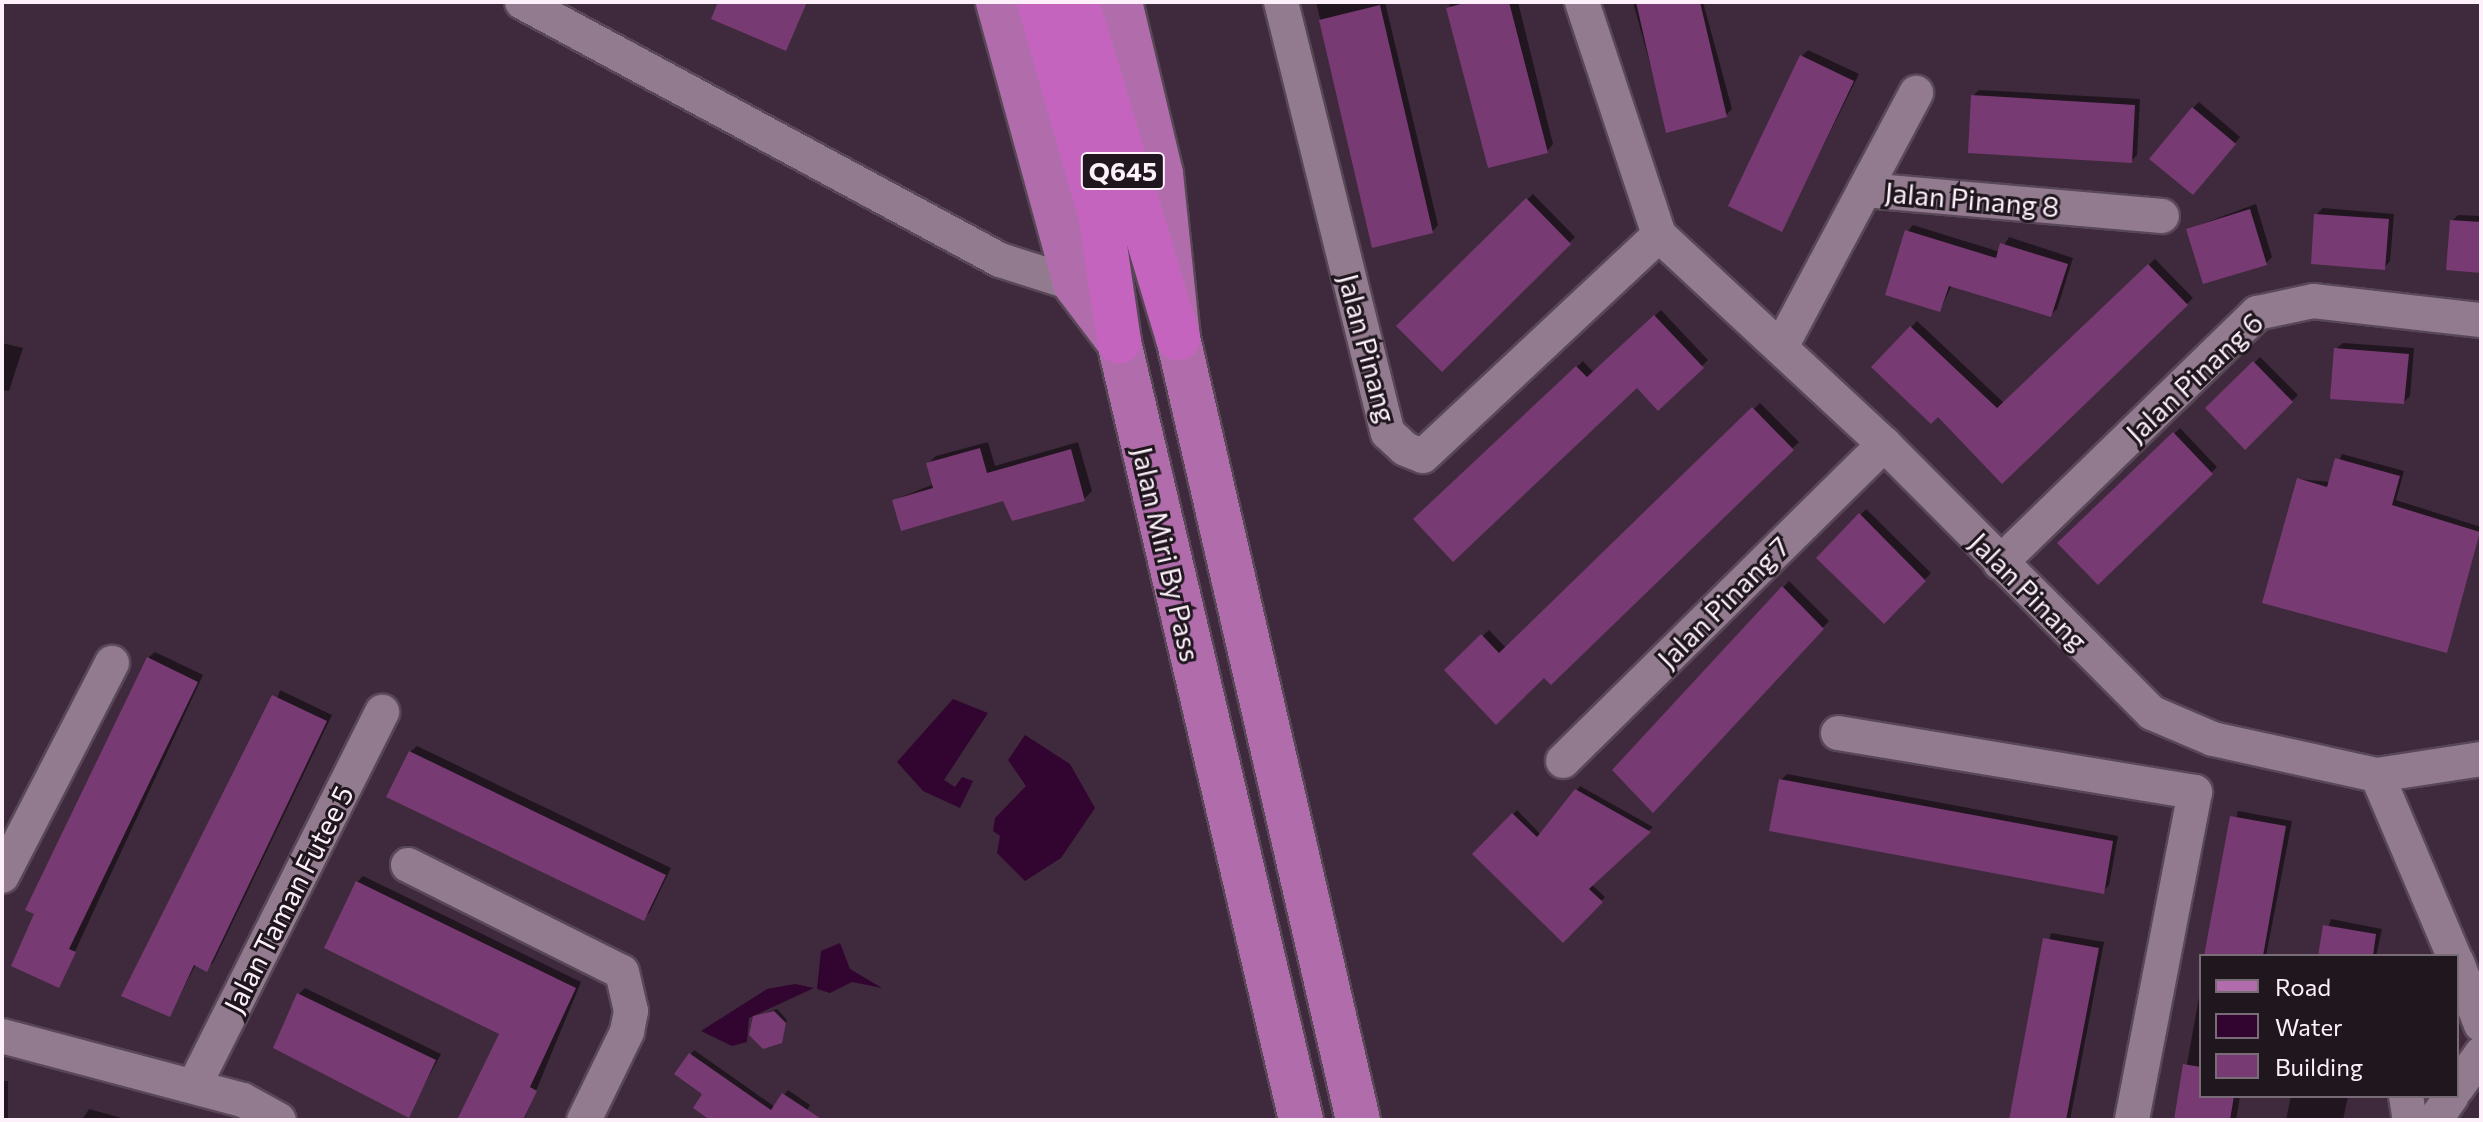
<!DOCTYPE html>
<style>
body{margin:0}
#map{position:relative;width:2483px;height:1122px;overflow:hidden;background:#3e2a3c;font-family:Commissioner,sans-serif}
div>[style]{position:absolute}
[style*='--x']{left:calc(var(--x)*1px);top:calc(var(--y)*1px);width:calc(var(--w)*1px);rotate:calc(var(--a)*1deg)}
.water>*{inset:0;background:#320530}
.shadow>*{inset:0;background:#0007}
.building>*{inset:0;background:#773a72}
.roads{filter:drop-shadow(2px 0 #584757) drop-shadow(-2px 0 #584757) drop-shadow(0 2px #584757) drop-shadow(0 -2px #584757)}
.minor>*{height:34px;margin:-17px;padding:0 17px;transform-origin:17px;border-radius:17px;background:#927b8f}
.major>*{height:44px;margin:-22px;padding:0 22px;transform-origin:22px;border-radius:22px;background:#b16dab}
.highway>*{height:44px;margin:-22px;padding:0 22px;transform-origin:22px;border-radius:22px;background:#c564be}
span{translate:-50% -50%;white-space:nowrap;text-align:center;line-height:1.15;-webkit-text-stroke:6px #1f161e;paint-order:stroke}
.shield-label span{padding:2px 6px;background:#1f161e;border:2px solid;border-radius:6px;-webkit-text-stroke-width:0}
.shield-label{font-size:26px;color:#fdf0fb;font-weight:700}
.street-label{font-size:28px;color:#fdf0fb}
.frame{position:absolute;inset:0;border:4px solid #fdf0fb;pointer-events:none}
.legend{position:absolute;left:2199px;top:954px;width:260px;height:144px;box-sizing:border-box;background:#1f161e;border:2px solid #786d76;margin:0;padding:10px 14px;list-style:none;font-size:24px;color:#fdf0fb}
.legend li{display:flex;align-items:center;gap:16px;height:40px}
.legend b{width:40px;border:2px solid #786d76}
</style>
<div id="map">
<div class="water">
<i style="clip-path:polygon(953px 699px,988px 713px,944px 780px,955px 787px,962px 777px,973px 781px,960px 808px,923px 791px,897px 762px)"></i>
<i style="clip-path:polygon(1025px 735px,1070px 764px,1095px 808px,1061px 858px,1025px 881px,997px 853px,1000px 836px,993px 831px,995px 818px,1026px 786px,1008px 760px)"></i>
<i style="clip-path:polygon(840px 943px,850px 969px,882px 988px,852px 982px,830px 993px,817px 989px,821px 951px)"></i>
<i style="clip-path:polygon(795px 984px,814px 988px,749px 1018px,747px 1042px,732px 1046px,701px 1031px,767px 989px)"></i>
</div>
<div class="shadow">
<i style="clip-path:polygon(1316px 2px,1385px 2px,1438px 225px,1432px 232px,1374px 246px)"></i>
<i style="clip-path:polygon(1449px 2px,1518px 2px,1553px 144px,1547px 151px,1489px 165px)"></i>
<i style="clip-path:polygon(1633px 2px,1703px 2px,1732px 109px,1726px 115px,1668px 130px)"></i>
<i style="clip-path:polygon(1808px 50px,1859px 74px,1782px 229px,1802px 56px)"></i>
<i style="clip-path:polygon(1979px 90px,2140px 99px,2137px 155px,2131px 161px,1973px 96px)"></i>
<i style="clip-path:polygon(2199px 102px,2240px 137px,2199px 187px,2193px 108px)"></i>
<i style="clip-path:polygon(1533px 194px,1575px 237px,1442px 369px,1399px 326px)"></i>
<i style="clip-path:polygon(2256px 204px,2272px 257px,2266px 263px,2188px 229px)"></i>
<i style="clip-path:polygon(2323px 208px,2394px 214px,2390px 261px,2384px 268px,2316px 215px)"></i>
<i style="clip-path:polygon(2458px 215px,2481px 216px,2481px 271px,2452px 221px)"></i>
<i style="clip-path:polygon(1913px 225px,2000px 252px,2009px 237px,2073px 258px,2057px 309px,2050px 315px,1952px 285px,1940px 310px,1907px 232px)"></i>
<i style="clip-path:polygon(2155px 259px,2193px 298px,2002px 481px,1938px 414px,1874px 367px,1917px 321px,2004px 403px)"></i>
<i style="clip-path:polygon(1661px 310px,1708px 360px,1658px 408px,1637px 385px,1415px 520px,1583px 361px,1594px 373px)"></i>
<i style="clip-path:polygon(2px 343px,23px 348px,9px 391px,2px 390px)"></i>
<i style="clip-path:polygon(2343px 343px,2414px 348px,2410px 396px,2404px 402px,2336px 349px)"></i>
<i style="clip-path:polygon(2260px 357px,2298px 395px,2245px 447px,2208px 408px)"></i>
<i style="clip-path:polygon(1760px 403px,1799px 442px,1551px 682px,1544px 675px,1447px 670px,1489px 630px,1506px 648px)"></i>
<i style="clip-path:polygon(2180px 428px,2217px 467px,2098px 582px,2060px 543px)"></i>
<i style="clip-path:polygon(988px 442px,995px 466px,1078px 442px,1092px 491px,1084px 499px,894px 500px,934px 484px,928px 464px,936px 456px)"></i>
<i style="clip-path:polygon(2342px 454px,2404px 471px,2396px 500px,2481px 527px,2446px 650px,2298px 479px,2330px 482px)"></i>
<i style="clip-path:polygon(1866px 509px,1931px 573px,1884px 622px,1819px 558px)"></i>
<i style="clip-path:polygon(1789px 581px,1829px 621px,1653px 810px,1614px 770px)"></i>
<i style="clip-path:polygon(155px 652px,203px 675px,59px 986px,148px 658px)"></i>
<i style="clip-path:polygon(280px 690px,332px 715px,213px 963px,206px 969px,196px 964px,170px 1015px)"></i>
<i style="clip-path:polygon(417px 746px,671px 868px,650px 912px,644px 918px,410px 752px)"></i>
<i style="clip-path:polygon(1787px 774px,2118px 836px,2109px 885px,2103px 892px,1781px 780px)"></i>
<i style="clip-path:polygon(1580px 786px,1653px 827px,1591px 884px,1605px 897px,1563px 940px,1474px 854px,1517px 810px,1541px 835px)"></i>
<i style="clip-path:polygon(2238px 811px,2292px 821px,2266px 956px,2207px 956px)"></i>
<i style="clip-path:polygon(363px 876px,581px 982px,524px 1120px,460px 1120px,501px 1033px,357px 882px)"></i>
<i style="clip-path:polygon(2331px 919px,2382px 929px,2376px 956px,2319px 956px)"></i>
<i style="clip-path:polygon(2051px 933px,2104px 942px,2070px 1120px,2011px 1120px)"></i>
<i style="clip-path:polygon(2201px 986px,2201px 1096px,2240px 1096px,2236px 1120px,2177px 1120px)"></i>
<i style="clip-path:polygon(305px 988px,441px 1054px,408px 1115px,299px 994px)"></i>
<i style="clip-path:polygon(777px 1009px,787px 1020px,781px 1041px,755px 1017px)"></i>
<i style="clip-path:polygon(694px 1050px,775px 1107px,788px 1090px,810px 1105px,802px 1120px,713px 1120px,705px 1094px,677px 1074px)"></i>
<i style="clip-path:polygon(2px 1081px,8px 1081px,8px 1120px,2px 1120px)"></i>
<i style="clip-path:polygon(2291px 1096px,2348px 1096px,2343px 1120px,2286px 1120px)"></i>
<i style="clip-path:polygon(89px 1109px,129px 1120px,82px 1120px)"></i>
</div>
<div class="building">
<i style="clip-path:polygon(718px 2px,807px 2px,786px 51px,711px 19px)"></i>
<i style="clip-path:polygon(1468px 2px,1509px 2px,1548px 153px,1488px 168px,1446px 8px)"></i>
<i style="clip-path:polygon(1636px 2px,1700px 2px,1727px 117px,1666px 133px)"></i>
<i style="clip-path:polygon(1380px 5px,1433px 233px,1372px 248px,1319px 20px)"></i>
<i style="clip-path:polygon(1800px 55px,1854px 81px,1782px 232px,1728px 206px)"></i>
<i style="clip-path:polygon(1971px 95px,2135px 105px,2132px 163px,1968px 153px)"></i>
<i style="clip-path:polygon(2192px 107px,2236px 144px,2193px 195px,2149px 159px)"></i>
<i style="clip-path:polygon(1526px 198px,1571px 244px,1442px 372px,1396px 326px)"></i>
<i style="clip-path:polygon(2250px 209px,2267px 265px,2203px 284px,2186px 229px)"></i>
<i style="clip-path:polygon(2314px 214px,2389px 219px,2385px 270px,2311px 264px)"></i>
<i style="clip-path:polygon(2450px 220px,2481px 222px,2481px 273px,2446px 270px)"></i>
<i style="clip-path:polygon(1905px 230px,1996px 258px,2000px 243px,2068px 264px,2051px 317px,1949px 286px,1940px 312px,1885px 295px)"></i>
<i style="clip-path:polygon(2148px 264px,2188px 305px,2002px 484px,1938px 417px,1931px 424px,1871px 367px,1910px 326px,1997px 408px)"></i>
<i style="clip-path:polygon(1654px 315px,1704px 368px,1658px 411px,1637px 388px,1453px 562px,1413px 519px,1576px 366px,1587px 377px)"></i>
<i style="clip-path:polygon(2334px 348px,2409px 354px,2404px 404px,2330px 399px)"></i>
<i style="clip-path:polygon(2253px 361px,2293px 402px,2245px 450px,2205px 408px)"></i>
<i style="clip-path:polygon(1752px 407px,1794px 450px,1551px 685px,1544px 678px,1496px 725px,1444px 670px,1481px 634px,1499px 653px)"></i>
<i style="clip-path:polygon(2173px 432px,2213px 474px,2098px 585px,2057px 543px)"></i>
<i style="clip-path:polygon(980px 448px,987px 473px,1071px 449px,1085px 501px,1012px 521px,1003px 501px,901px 531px,892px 500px,933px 488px,926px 463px)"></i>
<i style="clip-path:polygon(2335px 458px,2400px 476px,2392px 505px,2480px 532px,2447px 653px,2262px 603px,2297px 478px,2327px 487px)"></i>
<i style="clip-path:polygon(1859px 513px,1926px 581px,1884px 624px,1816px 558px)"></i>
<i style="clip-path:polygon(1782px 586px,1824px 629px,1653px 813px,1612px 770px)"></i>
<i style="clip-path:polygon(147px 657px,198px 682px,69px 949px,76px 952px,59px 988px,11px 966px,34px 914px,25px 910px)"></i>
<i style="clip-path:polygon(272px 695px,327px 721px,207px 972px,194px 965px,170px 1017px,121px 996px)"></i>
<i style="clip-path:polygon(409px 751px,666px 875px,644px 921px,386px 797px)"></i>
<i style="clip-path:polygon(1779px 779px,2113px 841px,2104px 894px,1769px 831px)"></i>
<i style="clip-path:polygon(1575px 789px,1651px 832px,1589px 889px,1603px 902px,1563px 943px,1472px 854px,1512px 813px,1537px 837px)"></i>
<i style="clip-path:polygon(2230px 816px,2286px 826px,2263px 956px,2204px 956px)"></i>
<i style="clip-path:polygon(356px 881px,576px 988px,530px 1087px,537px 1091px,523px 1120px,457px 1120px,499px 1034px,324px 948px)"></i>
<i style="clip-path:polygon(2323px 925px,2376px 934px,2373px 956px,2318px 956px)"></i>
<i style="clip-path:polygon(2043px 938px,2099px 948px,2066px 1120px,2009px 1120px)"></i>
<i style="clip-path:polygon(297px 993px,436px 1060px,409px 1118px,273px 1048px)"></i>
<i style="clip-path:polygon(774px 1011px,786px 1023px,782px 1043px,763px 1049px,749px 1035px,753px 1016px)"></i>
<i style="clip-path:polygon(689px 1053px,771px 1110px,782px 1093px,823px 1120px,710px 1120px,693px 1108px,702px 1094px,674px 1074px)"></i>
<i style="clip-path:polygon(2183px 1064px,2201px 1067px,2201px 1096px,2234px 1096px,2230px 1120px,2174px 1120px)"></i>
</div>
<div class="roads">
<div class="minor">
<i style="--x:522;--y:2;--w:543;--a:28.36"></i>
<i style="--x:1000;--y:260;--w:79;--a:17.7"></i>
<i style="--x:1281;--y:2;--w:444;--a:76.1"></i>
<i style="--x:1388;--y:433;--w:23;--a:43"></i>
<i style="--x:1405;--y:449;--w:19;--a:21"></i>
<i style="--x:1423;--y:456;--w:323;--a:-43.1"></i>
<i style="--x:1582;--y:2;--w:245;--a:71.7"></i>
<i style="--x:1659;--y:235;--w:307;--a:42.9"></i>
<i style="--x:1884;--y:444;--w:380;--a:45.1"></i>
<i style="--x:2152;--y:713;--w:66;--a:23.1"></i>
<i style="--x:2213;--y:739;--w:168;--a:12.4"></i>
<i style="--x:2377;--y:775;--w:105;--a:-8.7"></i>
<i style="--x:1865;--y:190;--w:298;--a:5"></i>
<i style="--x:1781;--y:347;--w:288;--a:-62"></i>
<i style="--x:2000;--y:563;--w:359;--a:-44.2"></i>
<i style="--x:2257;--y:313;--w:57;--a:-12.1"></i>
<i style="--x:2313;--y:301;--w:169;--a:6.5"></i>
<i style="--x:1838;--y:733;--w:362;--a:9.4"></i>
<i style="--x:2195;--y:792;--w:334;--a:100.9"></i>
<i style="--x:1563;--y:761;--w:451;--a:-44.6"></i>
<i style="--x:2377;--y:775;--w:197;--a:67"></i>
<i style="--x:408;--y:865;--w:239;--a:26.6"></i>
<i style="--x:622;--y:972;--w:40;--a:77"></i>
<i style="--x:631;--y:1011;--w:21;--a:101"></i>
<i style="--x:627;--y:1032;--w:98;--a:116"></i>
<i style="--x:2;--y:876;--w:240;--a:-62.7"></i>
<i style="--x:2457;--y:962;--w:67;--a:69.1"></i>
<i style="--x:2;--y:1036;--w:249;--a:14.9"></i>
<i style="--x:243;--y:1100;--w:41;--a:29.1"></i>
<i style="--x:194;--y:1086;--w:419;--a:-63.3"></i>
<i style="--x:2457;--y:1088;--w:42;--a:-54.8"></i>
<i style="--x:2406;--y:1096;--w:24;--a:81"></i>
<i style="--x:2435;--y:1120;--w:29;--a:-55"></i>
</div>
<div class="major">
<i style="--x:998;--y:2;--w:292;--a:74.7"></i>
<i style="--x:1075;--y:284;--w:73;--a:52.8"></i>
<i style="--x:1119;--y:342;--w:799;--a:76.83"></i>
<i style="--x:1120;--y:2;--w:177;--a:76.6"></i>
<i style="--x:1161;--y:174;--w:165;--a:84.1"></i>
<i style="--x:1178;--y:338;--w:802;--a:77.04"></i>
</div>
<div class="highway">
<i style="--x:1039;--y:2;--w:225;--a:74"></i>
<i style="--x:1101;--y:218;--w:125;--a:81.7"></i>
<i style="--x:1077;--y:2;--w:351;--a:73.3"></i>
</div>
</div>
<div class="shield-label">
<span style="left:1123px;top:171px">Q645</span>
</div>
<div class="street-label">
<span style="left:1972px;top:199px;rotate:5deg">Jalan Pinang 8</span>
<span style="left:1368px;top:348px;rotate:75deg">Jalan Pinang</span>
<span style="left:2194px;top:377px;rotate:-43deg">Jalan Pinang 6</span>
<span style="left:1167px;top:554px;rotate:77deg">Jalan Miri By Pass</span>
<span style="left:2029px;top:591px;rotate:45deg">Jalan Pinang</span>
<span style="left:1723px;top:602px;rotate:-45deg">Jalan Pinang 7</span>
<span style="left:288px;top:899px;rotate:-63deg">Jalan Taman Futee 5</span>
</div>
<div class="frame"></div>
<ul class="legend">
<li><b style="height:10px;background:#b16dab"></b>Road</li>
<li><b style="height:22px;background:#320530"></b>Water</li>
<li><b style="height:22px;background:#773a72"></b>Building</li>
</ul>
</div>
